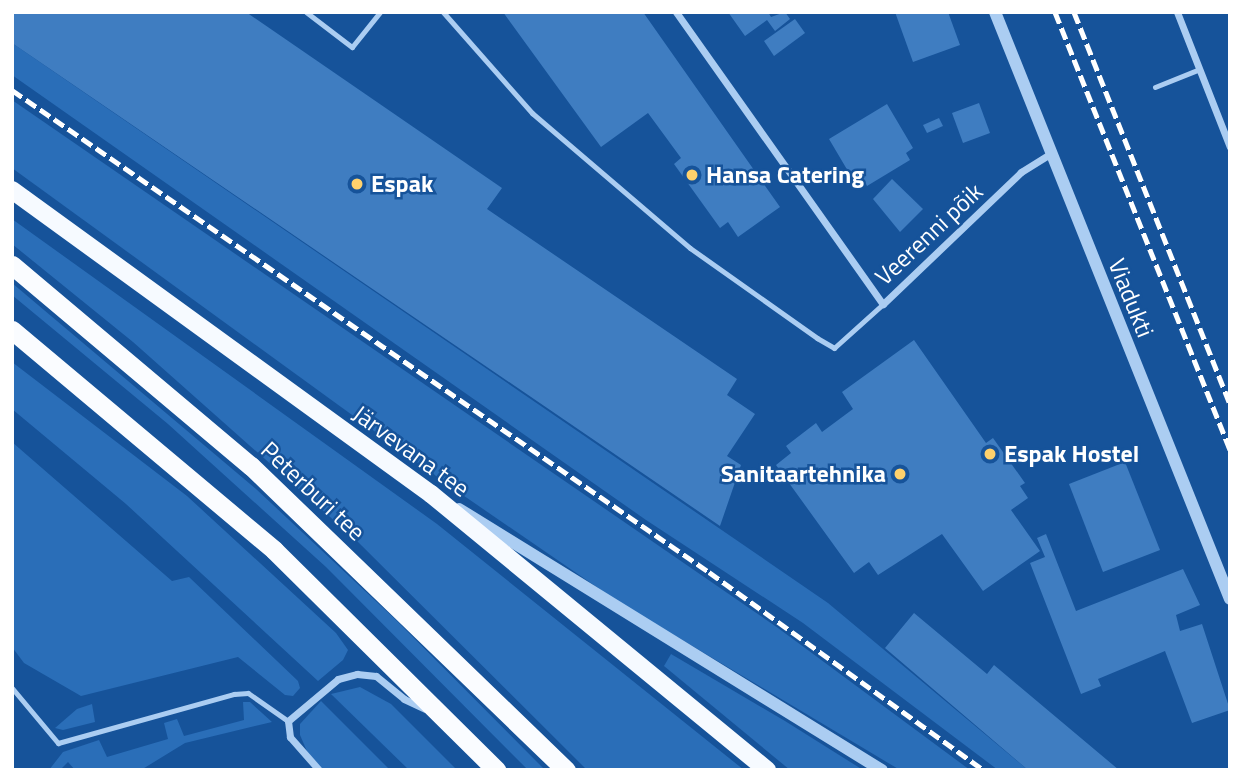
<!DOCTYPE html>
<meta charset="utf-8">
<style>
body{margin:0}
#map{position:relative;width:1242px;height:782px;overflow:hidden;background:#16539a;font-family:"Titillium Web",sans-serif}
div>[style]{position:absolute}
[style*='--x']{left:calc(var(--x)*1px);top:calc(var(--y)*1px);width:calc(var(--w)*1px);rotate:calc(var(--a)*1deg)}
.green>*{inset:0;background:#2a6eb8}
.building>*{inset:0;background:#3f7dc1}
.service>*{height:5px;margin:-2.5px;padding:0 2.5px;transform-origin:2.5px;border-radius:2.5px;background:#abcdf2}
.minor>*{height:7px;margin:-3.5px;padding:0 3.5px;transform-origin:3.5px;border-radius:3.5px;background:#abcdf2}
.tertiary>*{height:12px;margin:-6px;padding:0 6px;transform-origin:6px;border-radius:6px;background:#abcdf2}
.primary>*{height:18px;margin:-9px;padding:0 9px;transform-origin:9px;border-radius:9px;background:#f6faff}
.trunk>*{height:19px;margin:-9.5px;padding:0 9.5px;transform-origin:9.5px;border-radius:9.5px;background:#fafcff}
.rail>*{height:5px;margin-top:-2.5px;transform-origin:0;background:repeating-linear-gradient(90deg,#fff 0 12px,transparent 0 17px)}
.dots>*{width:19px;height:19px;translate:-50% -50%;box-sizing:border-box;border:4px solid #16539a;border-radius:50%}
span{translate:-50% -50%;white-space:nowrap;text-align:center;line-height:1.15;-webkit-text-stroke:5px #16539a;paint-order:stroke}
.poi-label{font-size:24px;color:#fff;font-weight:700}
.left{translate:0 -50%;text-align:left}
.right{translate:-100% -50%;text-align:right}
.street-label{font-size:24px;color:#fff}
.frame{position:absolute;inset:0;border:14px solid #fff;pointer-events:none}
</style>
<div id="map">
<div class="green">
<i style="clip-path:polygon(12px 43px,828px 603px,1028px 770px,998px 770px,803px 623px,646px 520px,12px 75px)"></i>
<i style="clip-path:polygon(12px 100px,778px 628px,970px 770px,900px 770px,617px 601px,454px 489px,12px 168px)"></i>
<i style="clip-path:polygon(12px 219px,437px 524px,744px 770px,587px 770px,355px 539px,133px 342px,12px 244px)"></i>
<i style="clip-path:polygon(12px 283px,256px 489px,396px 620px,545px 770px,528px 770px,326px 567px,168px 424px,12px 295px)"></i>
<i style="clip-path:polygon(12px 362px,187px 496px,336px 633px,348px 650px,343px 660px,318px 681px,126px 504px,12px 409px)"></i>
<i style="clip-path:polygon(12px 442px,172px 581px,189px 577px,298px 681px,300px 688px,293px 696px,285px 695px,238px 657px,81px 696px,24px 663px,12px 647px)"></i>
<i style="clip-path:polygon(671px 654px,785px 721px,863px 770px,790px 770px,664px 666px)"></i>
<i style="clip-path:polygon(360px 687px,391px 704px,457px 770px,409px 770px,331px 694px)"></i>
<i style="clip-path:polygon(321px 701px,390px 770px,315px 770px,300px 735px,300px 724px)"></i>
<i style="clip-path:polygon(243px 702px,250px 702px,272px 722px,185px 743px,141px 770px,75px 770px,68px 762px,60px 770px,49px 770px,63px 752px,99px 740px,107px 757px,168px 739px,164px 723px,177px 719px,184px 736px,244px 720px)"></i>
<i style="clip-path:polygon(92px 704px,95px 722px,63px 730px,55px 728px,77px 709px)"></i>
</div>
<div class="building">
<i style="clip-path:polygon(12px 12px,246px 12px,502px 188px,487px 209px,737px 379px,727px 395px,755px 414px,727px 456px,741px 465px,720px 526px,12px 43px)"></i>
<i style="clip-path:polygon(503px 12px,643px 12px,780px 207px,738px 237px,728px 222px,720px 228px,674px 164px,681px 158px,648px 113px,601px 147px)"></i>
<i style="clip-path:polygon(728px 12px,768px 12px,771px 17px,785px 12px,790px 19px,775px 31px,767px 20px,745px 36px)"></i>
<i style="clip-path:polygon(895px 12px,948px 12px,960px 45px,913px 62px)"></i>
<i style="clip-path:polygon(795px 19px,805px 33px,774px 56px,764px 41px)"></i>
<i style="clip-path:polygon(979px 103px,990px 133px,963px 143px,952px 113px)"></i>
<i style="clip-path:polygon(887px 104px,913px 148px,906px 153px,910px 160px,867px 186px,863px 178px,855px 183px,829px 139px)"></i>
<i style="clip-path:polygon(939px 118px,943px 126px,927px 133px,923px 125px)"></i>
<i style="clip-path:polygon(892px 179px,923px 209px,900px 232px,873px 199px)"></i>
<i style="clip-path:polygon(914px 340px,986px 443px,993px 438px,1025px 483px,1020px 486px,1028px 498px,1011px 510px,1040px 551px,983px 591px,942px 534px,878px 575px,869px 562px,854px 573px,776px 465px,791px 453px,786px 446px,816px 423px,822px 432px,853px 409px,842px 392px)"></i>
<i style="clip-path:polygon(1125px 462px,1160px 550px,1103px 572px,1069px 484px)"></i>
<i style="clip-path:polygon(1046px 534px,1076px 611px,1183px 569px,1200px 605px,1176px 615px,1180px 631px,1202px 624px,1230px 710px,1192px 723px,1165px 651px,1098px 679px,1101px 686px,1081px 694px,1030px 563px,1045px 557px,1037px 538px)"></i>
<i style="clip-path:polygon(914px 613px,987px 674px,994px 665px,1119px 770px,1028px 770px,885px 648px)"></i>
</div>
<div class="service">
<i style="--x:306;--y:12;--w:58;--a:37.3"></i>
<i style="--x:352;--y:47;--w:45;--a:-51.3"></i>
<i style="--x:443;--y:12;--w:135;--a:48.6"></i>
<i style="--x:532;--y:113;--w:208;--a:40.5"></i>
<i style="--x:690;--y:248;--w:156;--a:35.3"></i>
<i style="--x:817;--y:338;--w:20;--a:30"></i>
<i style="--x:834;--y:348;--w:66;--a:-41.9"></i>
<i style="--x:1155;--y:87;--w:48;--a:-21.8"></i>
<i style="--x:12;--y:688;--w:72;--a:50.1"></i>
<i style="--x:58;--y:743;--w:183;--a:-15.6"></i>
<i style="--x:234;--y:694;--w:14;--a:-4"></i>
<i style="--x:248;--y:693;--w:49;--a:35"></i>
</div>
<div class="minor">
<i style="--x:676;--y:12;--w:358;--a:54.7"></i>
<i style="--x:883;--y:304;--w:191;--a:-43.7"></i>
<i style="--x:1021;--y:172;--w:36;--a:-32"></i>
<i style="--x:1177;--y:12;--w:145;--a:68.6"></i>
<i style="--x:319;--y:770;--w:44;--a:-131.3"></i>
<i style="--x:290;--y:737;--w:16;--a:-97"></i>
<i style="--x:288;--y:721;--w:65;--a:-40"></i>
<i style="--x:338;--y:679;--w:20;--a:-15"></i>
<i style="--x:357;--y:674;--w:19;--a:6"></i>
<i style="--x:376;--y:676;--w:36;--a:39"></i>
<i style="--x:404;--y:699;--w:23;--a:25"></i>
</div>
<div class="tertiary">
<i style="--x:995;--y:12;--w:632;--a:68.18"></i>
<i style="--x:459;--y:509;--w:497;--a:31.7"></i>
</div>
<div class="primary">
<i style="--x:12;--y:190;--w:518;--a:35.96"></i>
<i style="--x:431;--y:494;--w:435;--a:39.4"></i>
</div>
<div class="trunk">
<i style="--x:12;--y:265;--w:312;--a:40.1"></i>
<i style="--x:251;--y:466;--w:438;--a:44"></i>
<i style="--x:12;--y:330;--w:342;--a:40"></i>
<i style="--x:274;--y:550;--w:313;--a:44.7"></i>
</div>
<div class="rail">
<i style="--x:1055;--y:12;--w:472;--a:68.2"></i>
<i style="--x:1074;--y:12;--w:423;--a:68.3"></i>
<i style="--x:12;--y:90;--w:847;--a:34.67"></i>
<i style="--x:709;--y:572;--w:339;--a:35.8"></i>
</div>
<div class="dots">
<i style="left:692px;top:175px;background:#ffd16c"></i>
<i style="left:357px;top:184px;background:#ffd16c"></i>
<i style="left:990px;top:454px;background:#ffd16c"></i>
<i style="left:900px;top:474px;background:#ffd16c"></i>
</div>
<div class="poi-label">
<span class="left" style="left:706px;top:175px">Hansa Catering</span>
<span class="left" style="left:371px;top:184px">Espak</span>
<span class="left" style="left:1004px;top:454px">Espak Hostel</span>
<span class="right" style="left:886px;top:474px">Sanitaartehnika</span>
</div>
<div class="street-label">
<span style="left:929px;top:234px;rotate:-43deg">Veerenni põik</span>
<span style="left:1131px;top:298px;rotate:68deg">Viadukti</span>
<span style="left:411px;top:451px;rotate:36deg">Järvevana tee</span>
<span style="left:313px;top:491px;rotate:43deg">Peterburi tee</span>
</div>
<div class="frame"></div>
</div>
